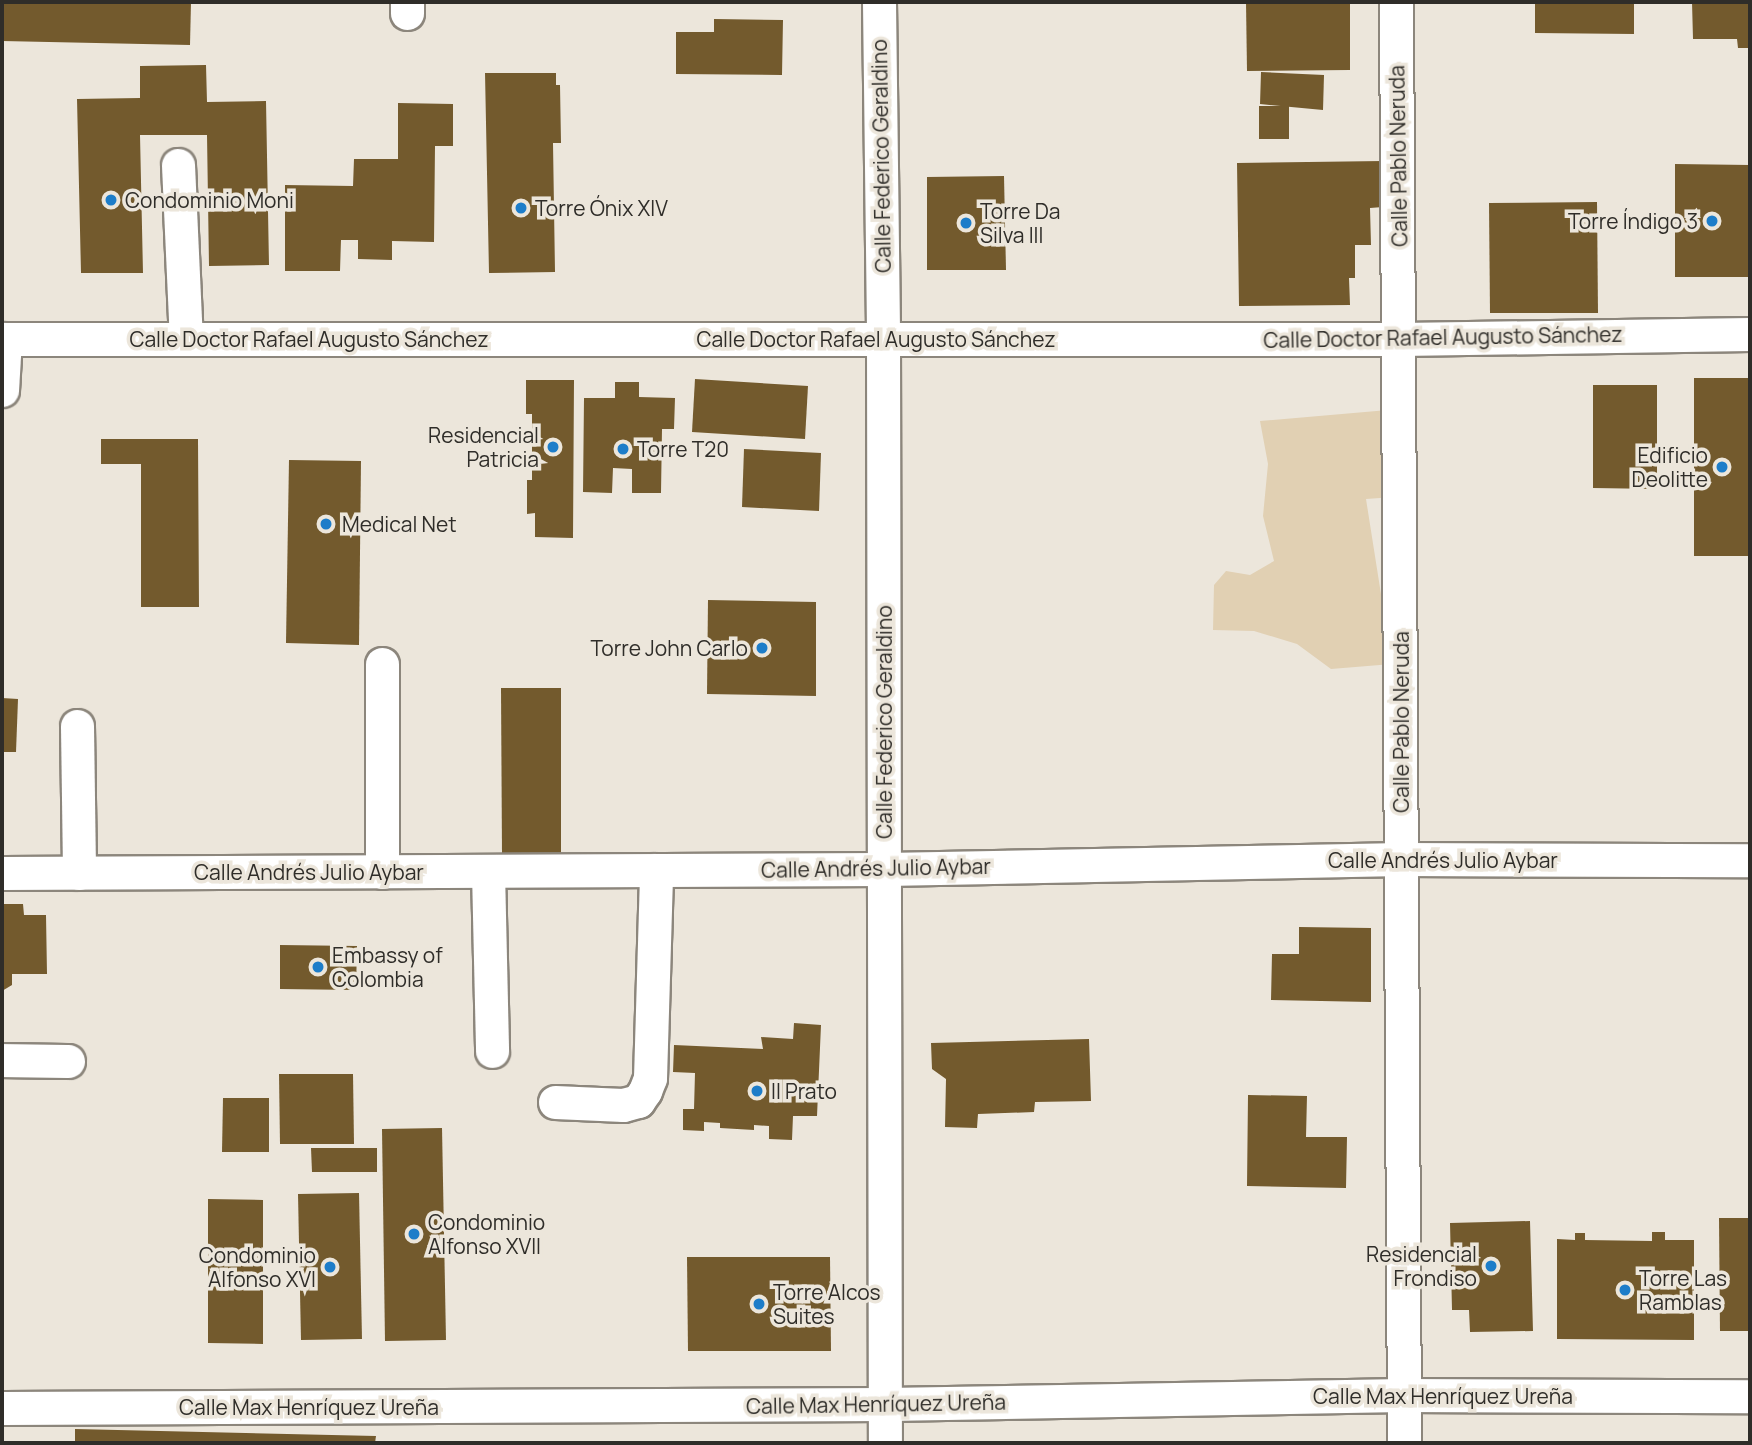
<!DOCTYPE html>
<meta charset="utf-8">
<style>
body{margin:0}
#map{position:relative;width:1752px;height:1445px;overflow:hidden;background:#ece6db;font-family:Manrope,sans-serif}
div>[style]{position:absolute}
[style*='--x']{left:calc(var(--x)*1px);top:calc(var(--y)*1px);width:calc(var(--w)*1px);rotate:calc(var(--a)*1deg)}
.green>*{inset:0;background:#e1d0b3}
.building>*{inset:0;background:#735a2d}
.roads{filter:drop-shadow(2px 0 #8c867c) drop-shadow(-2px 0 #8c867c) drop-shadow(0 2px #8c867c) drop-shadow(0 -2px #8c867c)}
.minor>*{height:33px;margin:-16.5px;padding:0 16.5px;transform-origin:16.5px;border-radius:16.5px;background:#fff}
.dots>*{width:19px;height:19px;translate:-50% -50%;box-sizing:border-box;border:4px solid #ece6db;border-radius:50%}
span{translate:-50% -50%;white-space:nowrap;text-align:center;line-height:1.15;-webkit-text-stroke:7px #ece6db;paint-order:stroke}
.street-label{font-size:21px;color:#2f2d29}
.poi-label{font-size:21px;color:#2f2d29}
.left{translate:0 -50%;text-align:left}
.right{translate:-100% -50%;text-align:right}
.frame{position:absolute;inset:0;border:4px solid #2f2d29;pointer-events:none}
</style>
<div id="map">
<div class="green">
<i style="clip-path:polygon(1388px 410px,1394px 497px,1366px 499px,1392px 664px,1331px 669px,1297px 644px,1254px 631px,1213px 630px,1214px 585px,1226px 571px,1250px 575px,1274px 561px,1263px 516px,1268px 464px,1260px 421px)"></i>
</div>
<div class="building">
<i style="clip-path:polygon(2px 2px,191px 2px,190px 45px,2px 41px)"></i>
<i style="clip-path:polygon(1246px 2px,1350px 2px,1350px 70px,1247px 71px)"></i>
<i style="clip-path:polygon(1535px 2px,1634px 2px,1634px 34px,1535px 33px)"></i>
<i style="clip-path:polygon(1692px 2px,1750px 2px,1750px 48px,1738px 48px,1737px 39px,1693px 39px)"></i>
<i style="clip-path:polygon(714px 19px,783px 20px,782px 75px,676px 74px,676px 32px,714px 32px)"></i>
<i style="clip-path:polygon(206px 65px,207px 102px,266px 101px,269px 265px,209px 266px,207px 135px,140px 135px,143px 273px,81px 273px,77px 99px,140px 98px,140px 66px)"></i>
<i style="clip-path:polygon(1261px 72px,1324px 75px,1323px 110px,1260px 104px)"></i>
<i style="clip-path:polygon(485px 73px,556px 73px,556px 85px,560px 85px,561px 143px,553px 143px,555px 272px,489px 273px)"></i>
<i style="clip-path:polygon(398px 103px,453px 104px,453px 146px,435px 146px,434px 242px,392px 241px,392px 260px,358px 259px,358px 240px,341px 240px,340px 271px,285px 271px,285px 185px,353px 186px,354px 159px,398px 159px)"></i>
<i style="clip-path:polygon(1259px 106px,1289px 106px,1289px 139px,1259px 139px)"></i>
<i style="clip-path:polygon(1383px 161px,1383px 207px,1370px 208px,1371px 245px,1355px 245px,1355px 278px,1349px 278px,1350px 305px,1239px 306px,1237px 163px)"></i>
<i style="clip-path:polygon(1675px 164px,1750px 165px,1750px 277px,1675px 277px)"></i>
<i style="clip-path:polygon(1004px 176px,1006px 270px,927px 270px,927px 177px)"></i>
<i style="clip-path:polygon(1597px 202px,1598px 313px,1490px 313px,1489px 203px)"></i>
<i style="clip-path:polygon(1694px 378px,1750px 378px,1750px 556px,1694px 556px)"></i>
<i style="clip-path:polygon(695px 379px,808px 386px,805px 439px,692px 432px)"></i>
<i style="clip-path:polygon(526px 380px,574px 380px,573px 538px,535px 537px,535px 513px,527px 514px,527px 480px,532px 480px,532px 414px,526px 414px)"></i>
<i style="clip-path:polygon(615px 382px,639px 382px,639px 397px,675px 398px,674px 429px,662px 429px,661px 493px,632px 493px,632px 469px,613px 468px,612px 493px,583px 492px,584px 398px,615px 398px)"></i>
<i style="clip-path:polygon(1593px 385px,1657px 385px,1657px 489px,1593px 488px)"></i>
<i style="clip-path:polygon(101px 439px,198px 439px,199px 607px,141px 607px,141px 464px,101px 464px)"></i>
<i style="clip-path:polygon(744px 449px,821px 453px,819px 511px,742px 507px)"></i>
<i style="clip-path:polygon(289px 460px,361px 461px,359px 645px,286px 643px)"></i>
<i style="clip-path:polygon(708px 600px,816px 602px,816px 696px,707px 694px)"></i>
<i style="clip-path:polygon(501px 688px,561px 688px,561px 853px,502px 853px)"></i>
<i style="clip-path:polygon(2px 698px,18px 699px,16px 752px,2px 752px)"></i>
<i style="clip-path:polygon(2px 904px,23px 904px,24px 915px,46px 915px,47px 974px,12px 974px,12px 985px,2px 991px)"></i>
<i style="clip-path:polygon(1299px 927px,1371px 928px,1371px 1002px,1271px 1000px,1272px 954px,1299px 954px)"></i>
<i style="clip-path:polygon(280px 945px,357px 946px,356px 990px,280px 989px)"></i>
<i style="clip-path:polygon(794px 1023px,821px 1025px,817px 1116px,793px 1116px,792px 1140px,769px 1139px,769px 1126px,754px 1125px,754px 1130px,720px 1128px,720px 1123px,704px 1122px,704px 1131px,683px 1130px,683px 1109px,694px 1109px,695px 1073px,673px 1072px,674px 1045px,763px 1049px,761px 1037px,793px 1039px)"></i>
<i style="clip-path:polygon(1089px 1039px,1091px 1101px,1035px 1102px,1034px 1112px,978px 1114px,977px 1128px,945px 1127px,946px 1079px,932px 1069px,931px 1043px)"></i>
<i style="clip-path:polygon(279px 1074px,353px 1074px,354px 1144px,280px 1144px)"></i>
<i style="clip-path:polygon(1248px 1095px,1307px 1096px,1306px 1137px,1347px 1137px,1346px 1188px,1247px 1186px)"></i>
<i style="clip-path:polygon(223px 1098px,269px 1098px,269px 1152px,222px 1152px)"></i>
<i style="clip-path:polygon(442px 1128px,446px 1340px,385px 1341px,382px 1129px)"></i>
<i style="clip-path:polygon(311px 1148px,377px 1148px,377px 1172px,312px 1172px)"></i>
<i style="clip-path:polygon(359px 1193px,362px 1339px,301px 1340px,298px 1194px)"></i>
<i style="clip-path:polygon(208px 1199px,263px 1200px,263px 1344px,208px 1343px)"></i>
<i style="clip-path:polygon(1719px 1218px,1750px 1218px,1750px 1331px,1720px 1331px)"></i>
<i style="clip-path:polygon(1530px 1221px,1533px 1331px,1470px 1332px,1469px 1310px,1452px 1310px,1450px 1223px)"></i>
<i style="clip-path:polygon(1652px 1232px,1665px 1232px,1665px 1240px,1694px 1240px,1694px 1340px,1557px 1339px,1557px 1239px,1575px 1240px,1575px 1233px,1585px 1233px,1585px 1240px,1652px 1241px)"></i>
<i style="clip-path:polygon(687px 1257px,830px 1257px,831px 1351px,688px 1351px)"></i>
<i style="clip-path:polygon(75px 1429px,376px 1436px,375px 1443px,75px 1443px)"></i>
</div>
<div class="roads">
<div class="minor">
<i style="--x:407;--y:2;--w:11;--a:90"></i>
<i style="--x:879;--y:2;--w:337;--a:89.3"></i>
<i style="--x:883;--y:339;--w:1104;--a:89.9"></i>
<i style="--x:1396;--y:2;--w:1441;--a:89.68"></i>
<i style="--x:178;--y:165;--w:174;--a:87.4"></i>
<i style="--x:2;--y:339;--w:1398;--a:0"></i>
<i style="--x:1400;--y:339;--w:350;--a:-0.8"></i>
<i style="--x:2;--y:390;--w:51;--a:-86.6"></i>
<i style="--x:382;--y:664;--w:208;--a:90"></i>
<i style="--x:77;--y:726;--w:147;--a:89.2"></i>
<i style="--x:488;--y:871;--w:180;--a:88.7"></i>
<i style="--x:2;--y:873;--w:883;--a:-0.26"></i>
<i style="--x:885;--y:869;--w:517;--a:-1.11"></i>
<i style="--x:1402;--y:859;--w:348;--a:0.2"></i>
<i style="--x:2;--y:1060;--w:66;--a:0.9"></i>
<i style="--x:555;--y:1102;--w:68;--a:2.5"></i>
<i style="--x:623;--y:1105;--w:16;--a:-15"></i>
<i style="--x:638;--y:1101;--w:12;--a:-55"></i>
<i style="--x:645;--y:1091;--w:14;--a:-69"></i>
<i style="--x:650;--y:1078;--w:208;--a:-88.3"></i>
<i style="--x:2;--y:1408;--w:884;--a:-0.26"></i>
<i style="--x:886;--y:1404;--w:517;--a:-1"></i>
<i style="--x:1403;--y:1395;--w:347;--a:0.2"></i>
</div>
</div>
<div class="dots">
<i style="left:111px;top:200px;background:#1d7dc9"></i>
<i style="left:521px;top:208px;background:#1d7dc9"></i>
<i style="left:1712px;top:221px;background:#1d7dc9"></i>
<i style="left:966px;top:223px;background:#1d7dc9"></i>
<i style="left:553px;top:447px;background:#1d7dc9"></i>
<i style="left:623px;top:449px;background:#1d7dc9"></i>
<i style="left:1722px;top:467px;background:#1d7dc9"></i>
<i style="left:326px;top:524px;background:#1d7dc9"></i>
<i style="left:762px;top:648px;background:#1d7dc9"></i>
<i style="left:318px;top:967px;background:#1d7dc9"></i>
<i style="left:757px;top:1091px;background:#1d7dc9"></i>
<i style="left:414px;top:1234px;background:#1d7dc9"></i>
<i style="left:1491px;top:1266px;background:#1d7dc9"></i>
<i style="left:330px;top:1267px;background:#1d7dc9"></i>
<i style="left:1625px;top:1290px;background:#1d7dc9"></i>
<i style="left:759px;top:1304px;background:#1d7dc9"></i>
</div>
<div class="street-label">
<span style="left:881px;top:156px;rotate:-91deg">Calle Federico Geraldino</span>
<span style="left:1398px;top:156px;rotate:-91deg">Calle Pablo Neruda</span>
<span style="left:1443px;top:337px;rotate:-1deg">Calle Doctor Rafael Augusto Sánchez</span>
<span style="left:309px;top:339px">Calle Doctor Rafael Augusto Sánchez</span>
<span style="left:876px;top:339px">Calle Doctor Rafael Augusto Sánchez</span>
<span style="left:884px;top:722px;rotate:-90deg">Calle Federico Geraldino</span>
<span style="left:1401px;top:722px;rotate:-90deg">Calle Pablo Neruda</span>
<span style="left:1443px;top:860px">Calle Andrés Julio Aybar</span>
<span style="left:876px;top:868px;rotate:-1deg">Calle Andrés Julio Aybar</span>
<span style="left:309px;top:872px">Calle Andrés Julio Aybar</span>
<span style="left:1443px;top:1396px">Calle Max Henríquez Ureña</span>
<span style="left:876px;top:1404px;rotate:-1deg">Calle Max Henríquez Ureña</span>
<span style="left:309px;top:1407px">Calle Max Henríquez Ureña</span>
</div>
<div class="poi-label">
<span class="left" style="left:125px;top:200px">Condominio Moni</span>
<span class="left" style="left:535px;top:208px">Torre Ónix XIV</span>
<span class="left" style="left:980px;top:223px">Torre Da<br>Silva III</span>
<span class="right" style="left:1698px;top:221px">Torre Índigo 3</span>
<span class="right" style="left:539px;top:447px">Residencial<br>Patricia</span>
<span class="left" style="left:637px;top:449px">Torre T20</span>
<span class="right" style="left:1708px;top:467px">Edificio<br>Deolitte</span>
<span class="left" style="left:342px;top:524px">Medical Net</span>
<span class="right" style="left:748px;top:648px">Torre John Carlo</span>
<span class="left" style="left:332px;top:967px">Embassy of<br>Colombia</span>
<span class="left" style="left:771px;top:1091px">Il Prato</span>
<span class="left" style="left:428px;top:1234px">Condominio<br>Alfonso XVII</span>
<span class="right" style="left:1477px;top:1266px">Residencial<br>Frondiso</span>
<span class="right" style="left:316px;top:1267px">Condominio<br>Alfonso XVI</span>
<span class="left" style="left:1639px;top:1290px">Torre Las<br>Ramblas</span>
<span class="left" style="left:773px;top:1304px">Torre Alcos<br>Suites</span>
</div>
<div class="frame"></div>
</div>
